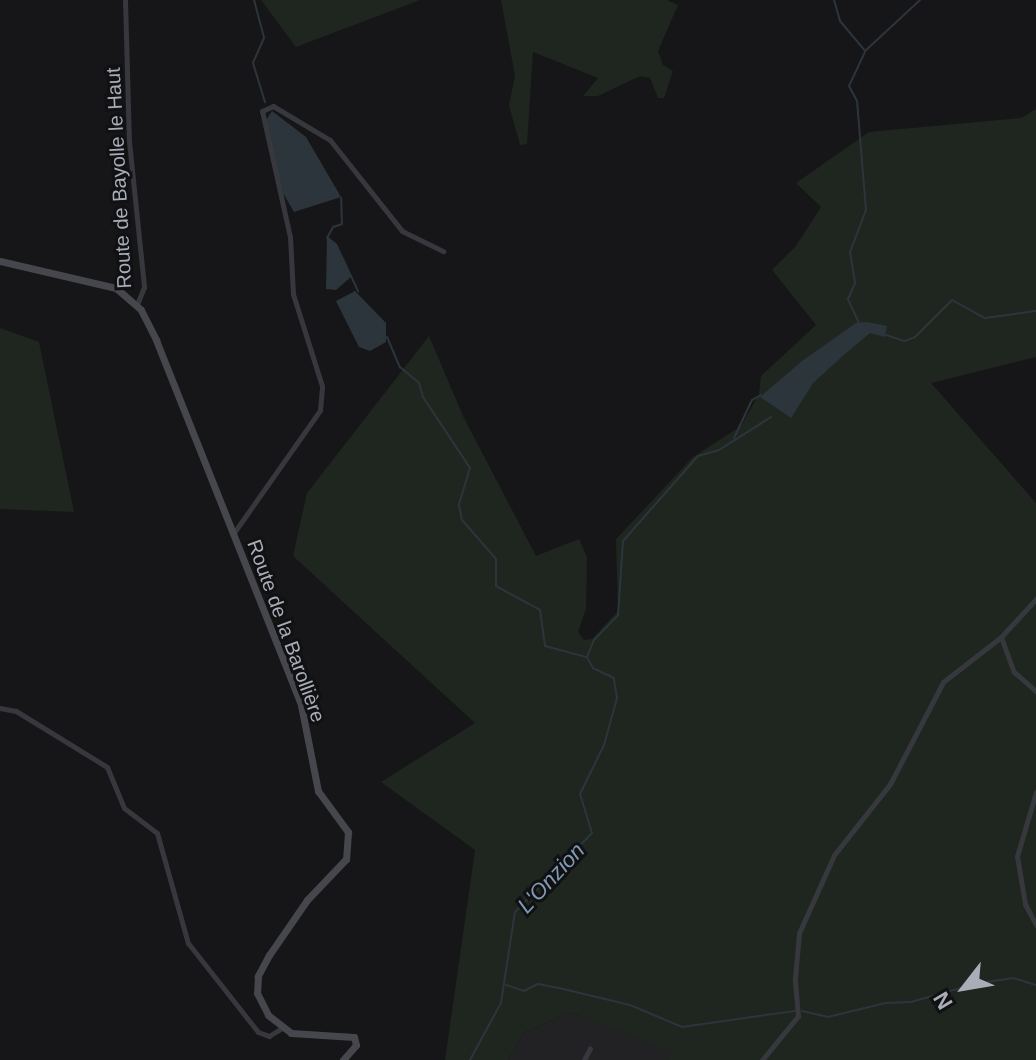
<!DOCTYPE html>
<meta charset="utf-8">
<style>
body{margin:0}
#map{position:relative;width:1036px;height:1060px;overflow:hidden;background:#161618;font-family:Arial,sans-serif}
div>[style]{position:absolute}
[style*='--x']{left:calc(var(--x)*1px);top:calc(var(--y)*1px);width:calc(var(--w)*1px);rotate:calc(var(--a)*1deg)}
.built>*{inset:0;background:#222225}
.green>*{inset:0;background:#1e261f}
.water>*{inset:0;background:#2c353c}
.stream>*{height:2px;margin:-1px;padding:0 1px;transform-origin:1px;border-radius:1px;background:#2c353c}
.minor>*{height:5px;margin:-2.5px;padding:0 2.5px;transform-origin:2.5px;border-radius:2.5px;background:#37383d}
.secondary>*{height:7px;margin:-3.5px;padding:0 3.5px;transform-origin:3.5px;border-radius:3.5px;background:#45474d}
span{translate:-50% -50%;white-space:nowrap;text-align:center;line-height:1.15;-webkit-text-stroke:6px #111113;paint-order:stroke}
.street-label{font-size:20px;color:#a8adb8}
.water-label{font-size:22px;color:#7f9bb3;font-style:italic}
.north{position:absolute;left:924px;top:948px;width:80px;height:80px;-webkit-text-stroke:6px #111113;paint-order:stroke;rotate:239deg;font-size:22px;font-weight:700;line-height:32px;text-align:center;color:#a8adb8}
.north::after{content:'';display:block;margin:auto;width:28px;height:36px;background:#a8adb8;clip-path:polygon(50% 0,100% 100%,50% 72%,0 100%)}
</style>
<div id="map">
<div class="built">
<i style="clip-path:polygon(571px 1012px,671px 1052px,668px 1060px,508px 1060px,523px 1033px)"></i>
</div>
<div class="green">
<i style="clip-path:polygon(261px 0,420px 0,296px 47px)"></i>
<i style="clip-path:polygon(501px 0,667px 0,678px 5px,658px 51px,663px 65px,673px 71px,664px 98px,658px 98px,650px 78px,640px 76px,598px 96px,583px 96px,598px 78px,533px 52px,527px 144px,520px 145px,509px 105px,515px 76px)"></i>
<i style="clip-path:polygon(1036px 109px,1036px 357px,931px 383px,1036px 503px,1036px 1060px,668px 1060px,670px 1052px,571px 1012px,523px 1033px,508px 1060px,445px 1060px,475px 850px,381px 782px,475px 723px,293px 556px,307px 493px,429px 336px,463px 416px,536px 556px,579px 539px,587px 557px,586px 609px,578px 632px,584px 640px,592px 639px,618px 611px,616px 539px,693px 457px,741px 426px,759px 394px,761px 376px,816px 325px,772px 270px,796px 246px,821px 207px,796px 183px,869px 132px,1021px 118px)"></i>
<i style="clip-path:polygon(0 328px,39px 342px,74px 512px,0 509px)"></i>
</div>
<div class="water">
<i style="clip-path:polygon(272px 111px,306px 137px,341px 197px,294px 212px,283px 193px,265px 122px)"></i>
<i style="clip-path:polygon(327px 236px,337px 244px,352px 276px,336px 290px,326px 289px)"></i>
<i style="clip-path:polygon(355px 291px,386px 323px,386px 342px,370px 351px,359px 347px,336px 301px)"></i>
<i style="clip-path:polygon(867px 322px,887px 326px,885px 337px,870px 333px,845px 354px,813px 383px,791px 418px,760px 397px,802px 361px,856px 323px)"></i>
</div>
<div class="stream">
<i style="--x:254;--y:0;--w:39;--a:75"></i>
<i style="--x:264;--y:38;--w:27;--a:114"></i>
<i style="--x:253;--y:63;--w:41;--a:72.9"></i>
<i style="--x:834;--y:0;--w:22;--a:74"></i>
<i style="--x:840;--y:21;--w:39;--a:50"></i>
<i style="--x:327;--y:238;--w:13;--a:-61"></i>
<i style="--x:333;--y:227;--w:9;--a:-18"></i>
<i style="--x:342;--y:224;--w:26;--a:-92"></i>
<i style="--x:351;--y:276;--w:17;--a:65"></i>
<i style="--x:859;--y:323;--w:26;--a:-115"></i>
<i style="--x:848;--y:299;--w:17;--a:-66"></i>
<i style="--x:855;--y:283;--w:31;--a:-99"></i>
<i style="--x:850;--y:252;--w:45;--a:-69.1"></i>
<i style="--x:866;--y:210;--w:109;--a:-94.7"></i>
<i style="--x:857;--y:101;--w:17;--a:-118"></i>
<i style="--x:849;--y:86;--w:38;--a:-65"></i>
<i style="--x:865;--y:51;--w:75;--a:-42.8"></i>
<i style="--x:886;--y:335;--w:20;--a:18"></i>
<i style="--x:905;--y:341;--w:11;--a:-22"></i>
<i style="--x:915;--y:337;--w:52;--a:-45"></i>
<i style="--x:952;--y:300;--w:38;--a:29"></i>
<i style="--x:985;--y:318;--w:51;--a:-7.8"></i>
<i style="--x:387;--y:337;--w:33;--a:67"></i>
<i style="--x:400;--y:367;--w:25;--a:40"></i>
<i style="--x:419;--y:383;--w:15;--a:74"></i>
<i style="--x:423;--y:397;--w:85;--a:56.5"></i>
<i style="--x:470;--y:468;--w:39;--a:107"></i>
<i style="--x:459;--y:505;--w:15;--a:79"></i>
<i style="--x:462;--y:520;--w:52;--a:48.9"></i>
<i style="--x:496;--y:559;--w:27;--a:90"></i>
<i style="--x:496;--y:586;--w:50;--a:28.6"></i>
<i style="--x:540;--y:610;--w:36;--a:82"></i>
<i style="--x:545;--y:646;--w:42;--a:15"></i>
<i style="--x:734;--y:438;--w:42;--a:-64.7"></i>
<i style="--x:752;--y:400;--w:10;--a:-29"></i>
<i style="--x:979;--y:983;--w:34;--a:-8"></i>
<i style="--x:1013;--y:978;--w:24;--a:17"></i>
<i style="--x:506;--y:985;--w:19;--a:18"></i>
<i style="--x:524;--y:991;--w:16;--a:-27"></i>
<i style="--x:538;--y:984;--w:21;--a:11"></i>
<i style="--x:559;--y:988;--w:73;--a:13.5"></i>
<i style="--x:630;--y:1005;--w:56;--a:22.9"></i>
<i style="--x:682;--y:1027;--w:114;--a:-8.1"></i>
<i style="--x:802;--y:1011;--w:27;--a:13"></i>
<i style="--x:828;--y:1017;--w:59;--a:-13.8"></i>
<i style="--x:885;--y:1003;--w:26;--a:-2"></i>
<i style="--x:911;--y:1002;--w:66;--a:-15.7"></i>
<i style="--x:470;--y:1060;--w:65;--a:-61.5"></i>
<i style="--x:501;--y:1003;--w:92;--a:-81.3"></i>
<i style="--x:515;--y:912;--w:110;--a:-45.7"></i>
<i style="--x:592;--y:833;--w:41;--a:-107.1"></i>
<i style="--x:580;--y:794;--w:55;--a:-63.9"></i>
<i style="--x:604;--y:745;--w:49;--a:-74.5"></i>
<i style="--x:617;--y:698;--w:20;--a:-99"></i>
<i style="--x:614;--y:678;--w:23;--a:-155"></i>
<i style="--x:593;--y:668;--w:13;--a:-119"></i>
<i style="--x:587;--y:657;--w:18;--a:-68"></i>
<i style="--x:594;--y:640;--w:35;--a:-46"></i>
<i style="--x:618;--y:615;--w:74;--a:-86.1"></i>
<i style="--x:623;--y:541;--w:113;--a:-48.6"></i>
<i style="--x:698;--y:456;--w:22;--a:-16"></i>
<i style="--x:719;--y:450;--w:62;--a:-32.4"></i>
</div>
<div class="minor">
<i style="--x:125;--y:0;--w:141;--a:88.4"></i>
<i style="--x:129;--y:141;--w:147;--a:84.1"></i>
<i style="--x:144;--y:287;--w:18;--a:112"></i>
<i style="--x:233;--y:534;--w:151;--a:-54.9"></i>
<i style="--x:320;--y:410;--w:24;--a:-85"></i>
<i style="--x:322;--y:386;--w:96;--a:-107.5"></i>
<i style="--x:293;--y:294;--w:57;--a:-93"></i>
<i style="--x:290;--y:237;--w:129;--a:-102.5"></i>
<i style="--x:262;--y:111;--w:12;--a:-24"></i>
<i style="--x:273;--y:106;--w:66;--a:30.8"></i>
<i style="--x:330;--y:140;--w:116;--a:51.6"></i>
<i style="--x:402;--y:231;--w:46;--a:26"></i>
<i style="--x:1001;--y:637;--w:37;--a:70"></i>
<i style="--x:1014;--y:672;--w:29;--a:41"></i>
<i style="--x:0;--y:708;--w:16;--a:11"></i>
<i style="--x:16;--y:711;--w:107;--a:31.6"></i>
<i style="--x:107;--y:767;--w:44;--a:67.5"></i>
<i style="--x:124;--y:808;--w:41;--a:37.1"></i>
<i style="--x:157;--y:833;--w:114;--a:74.3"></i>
<i style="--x:188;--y:943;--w:113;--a:51.8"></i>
<i style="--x:258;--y:1032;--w:12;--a:20"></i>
<i style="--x:269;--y:1036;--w:15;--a:-32"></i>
<i style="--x:1036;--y:792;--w:67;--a:106.5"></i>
<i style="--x:1017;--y:856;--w:49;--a:80.5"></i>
<i style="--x:1025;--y:904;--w:24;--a:62"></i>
<i style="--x:584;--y:1060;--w:13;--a:-63"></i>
<i style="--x:762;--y:1060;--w:57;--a:-50.7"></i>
<i style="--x:798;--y:1016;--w:38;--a:-95"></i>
<i style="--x:795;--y:978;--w:45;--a:-84.9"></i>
<i style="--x:799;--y:933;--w:85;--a:-65.8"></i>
<i style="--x:834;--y:855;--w:90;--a:-51.7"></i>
<i style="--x:890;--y:784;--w:115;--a:-62.5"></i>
<i style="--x:943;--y:682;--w:73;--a:-37.8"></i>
<i style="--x:1001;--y:637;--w:52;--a:-47.4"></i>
</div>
<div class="secondary">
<i style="--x:0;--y:261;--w:119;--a:13.1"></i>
<i style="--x:116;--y:288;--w:33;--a:41"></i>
<i style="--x:141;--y:310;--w:34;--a:63"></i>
<i style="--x:156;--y:340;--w:393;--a:68.3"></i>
<i style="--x:301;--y:705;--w:88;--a:78.8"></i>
<i style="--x:318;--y:791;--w:51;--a:53.8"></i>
<i style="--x:348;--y:832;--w:27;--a:94"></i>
<i style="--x:346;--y:859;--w:57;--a:133.6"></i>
<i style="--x:307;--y:900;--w:67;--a:124.6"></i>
<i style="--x:269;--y:955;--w:24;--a:118"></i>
<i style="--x:258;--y:976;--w:17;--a:93"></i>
<i style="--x:257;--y:993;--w:25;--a:63"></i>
<i style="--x:268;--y:1015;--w:29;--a:38"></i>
<i style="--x:291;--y:1033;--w:63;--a:3.6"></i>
<i style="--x:354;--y:1037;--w:8;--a:76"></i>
<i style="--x:356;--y:1045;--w:20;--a:131"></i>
</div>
<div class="street-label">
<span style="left:119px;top:178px;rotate:-93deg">Route de Bayolle le Haut</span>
<span style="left:286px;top:631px;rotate:70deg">Route de la Barollière</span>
</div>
<div class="water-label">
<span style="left:551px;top:878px;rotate:-47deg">L'Onzion</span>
</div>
<div class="north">N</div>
</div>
